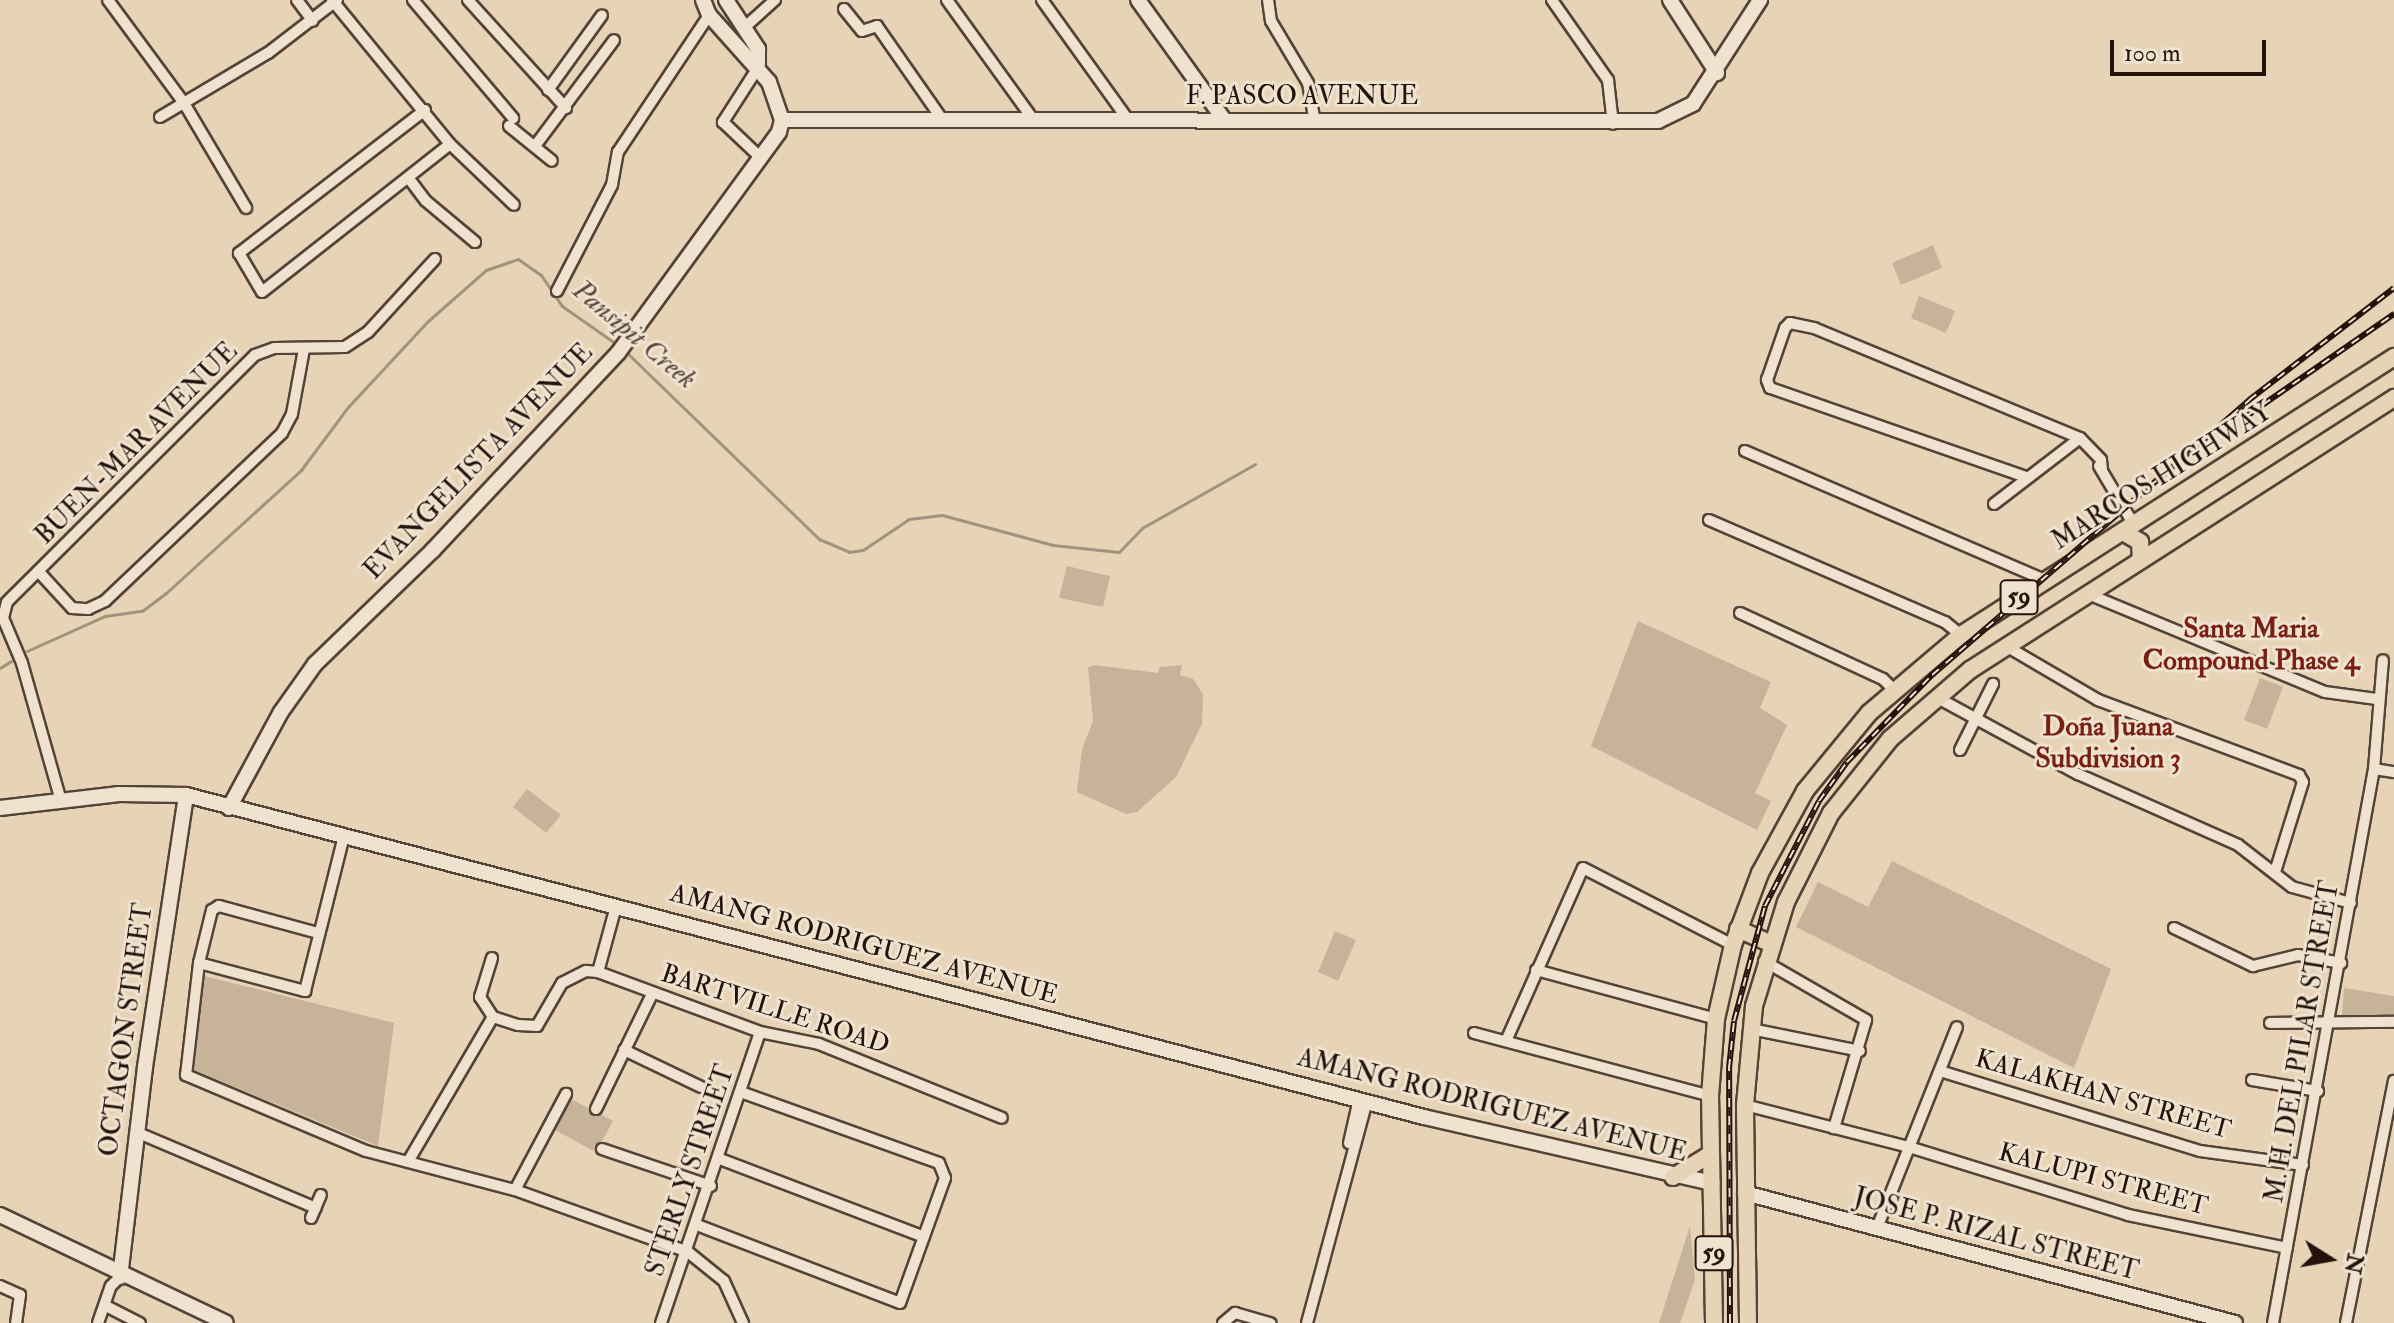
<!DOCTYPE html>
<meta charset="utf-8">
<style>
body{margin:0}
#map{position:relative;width:2394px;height:1323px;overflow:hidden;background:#e7d4b7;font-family:"IM FELL Double Pica",serif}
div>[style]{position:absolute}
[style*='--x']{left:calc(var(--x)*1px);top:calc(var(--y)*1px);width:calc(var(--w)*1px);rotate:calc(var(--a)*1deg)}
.green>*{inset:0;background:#c6b39a}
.stream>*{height:3px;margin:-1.5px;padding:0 1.5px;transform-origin:1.5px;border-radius:1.5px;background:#a4927d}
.roads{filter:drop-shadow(2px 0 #544336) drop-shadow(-2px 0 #544336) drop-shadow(0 2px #544336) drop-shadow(0 -2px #544336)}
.street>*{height:10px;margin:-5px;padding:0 5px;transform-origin:5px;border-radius:5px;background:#efe3d0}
.secondary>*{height:14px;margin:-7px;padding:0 7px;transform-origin:7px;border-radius:7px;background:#efe3d0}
.primary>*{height:16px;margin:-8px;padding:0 8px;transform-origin:8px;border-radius:8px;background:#e7d4b7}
.rail>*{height:6px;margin-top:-3px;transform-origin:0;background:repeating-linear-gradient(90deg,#efe3d0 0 9px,#23130b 0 18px);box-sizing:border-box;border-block:2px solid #23130b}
span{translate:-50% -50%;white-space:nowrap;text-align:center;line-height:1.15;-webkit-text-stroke:6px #efe3d0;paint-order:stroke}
.shield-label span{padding:2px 6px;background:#efe3d0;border:2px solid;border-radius:6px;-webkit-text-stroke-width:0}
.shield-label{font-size:24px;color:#23130b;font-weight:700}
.street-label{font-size:26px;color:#23130b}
.water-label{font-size:28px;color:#574639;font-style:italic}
.neighbourhood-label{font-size:28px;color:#7a1f14;font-weight:700}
.north{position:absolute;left:2290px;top:1219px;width:80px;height:80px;-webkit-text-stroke:6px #efe3d0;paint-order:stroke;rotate:101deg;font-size:22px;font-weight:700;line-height:32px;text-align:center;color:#23130b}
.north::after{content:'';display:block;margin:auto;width:28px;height:36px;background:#23130b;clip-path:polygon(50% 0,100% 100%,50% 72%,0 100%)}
.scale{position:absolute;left:2110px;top:40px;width:156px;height:36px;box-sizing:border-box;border:4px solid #23130b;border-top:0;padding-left:10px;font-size:24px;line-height:28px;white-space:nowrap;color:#23130b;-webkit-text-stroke:6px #efe3d0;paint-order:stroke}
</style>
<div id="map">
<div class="green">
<i style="clip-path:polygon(1933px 245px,1942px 268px,1901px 285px,1892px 263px)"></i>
<i style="clip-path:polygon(1919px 296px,1955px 311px,1946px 333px,1911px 318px)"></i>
<i style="clip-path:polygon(1067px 566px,1110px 576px,1103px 607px,1059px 598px)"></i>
<i style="clip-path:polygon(1638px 621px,1771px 682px,1760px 708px,1787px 725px,1755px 793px,1771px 801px,1757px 830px,1591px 746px)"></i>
<i style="clip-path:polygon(1095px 665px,1158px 673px,1160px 667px,1182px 665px,1180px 675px,1193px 679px,1203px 694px,1202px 724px,1176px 777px,1137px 812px,1126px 814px,1077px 792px,1082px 749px,1093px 721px,1088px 667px)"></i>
<i style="clip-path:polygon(2260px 678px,2283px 687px,2267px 729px,2244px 720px)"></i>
<i style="clip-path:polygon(527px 789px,561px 815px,546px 833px,513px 807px)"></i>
<i style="clip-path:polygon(1892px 861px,2111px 969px,2074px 1068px,1796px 927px,1818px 882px,1868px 907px)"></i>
<i style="clip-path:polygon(1335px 931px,1356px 940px,1338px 981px,1318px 972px)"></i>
<i style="clip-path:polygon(204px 976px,394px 1023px,378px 1146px,194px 1070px)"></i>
<i style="clip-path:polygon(2344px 988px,2394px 996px,2394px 1016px,2342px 1016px)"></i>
<i style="clip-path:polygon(569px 1098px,613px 1121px,596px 1152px,553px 1129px)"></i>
<i style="clip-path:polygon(1690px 1226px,1695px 1280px,1680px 1323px,1659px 1323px)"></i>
</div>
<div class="stream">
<i style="--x:624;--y:350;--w:272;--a:44.1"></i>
<i style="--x:819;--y:539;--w:33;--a:23"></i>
<i style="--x:849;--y:552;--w:14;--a:-8"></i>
<i style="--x:863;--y:550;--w:55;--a:-34"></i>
<i style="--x:909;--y:519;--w:33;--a:-7"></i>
<i style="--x:942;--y:515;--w:115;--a:15.1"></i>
<i style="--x:1053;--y:545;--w:66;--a:6.1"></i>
<i style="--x:1119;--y:552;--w:33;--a:-46"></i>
<i style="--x:1142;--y:528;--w:130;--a:-29.5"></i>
<i style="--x:27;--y:651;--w:85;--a:-24.2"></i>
<i style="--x:105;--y:616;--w:37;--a:-8"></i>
<i style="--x:142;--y:611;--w:30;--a:-37"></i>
<i style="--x:166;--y:593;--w:183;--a:-42.3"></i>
<i style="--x:301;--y:470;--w:79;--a:-53.3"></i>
<i style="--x:348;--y:407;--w:117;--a:-47.1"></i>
<i style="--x:428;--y:321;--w:77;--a:-41.3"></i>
<i style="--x:486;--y:270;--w:34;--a:-19"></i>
<i style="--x:518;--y:259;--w:28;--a:35"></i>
<i style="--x:541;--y:275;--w:37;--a:56"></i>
<i style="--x:562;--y:306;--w:68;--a:34.9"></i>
<i style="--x:0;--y:668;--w:13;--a:-32"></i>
</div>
<div class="roads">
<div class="street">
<i style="--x:108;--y:0;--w:128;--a:53.6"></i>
<i style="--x:184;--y:103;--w:122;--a:59.4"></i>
<i style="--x:297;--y:0;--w:26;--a:53"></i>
<i style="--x:332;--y:0;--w:186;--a:50.7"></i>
<i style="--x:450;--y:144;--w:88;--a:43.6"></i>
<i style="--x:413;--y:0;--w:155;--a:49.7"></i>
<i style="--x:468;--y:0;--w:146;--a:47.8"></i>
<i style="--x:947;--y:0;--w:150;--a:54.2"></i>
<i style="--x:1042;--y:0;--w:149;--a:54.3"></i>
<i style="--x:1268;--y:0;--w:21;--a:82"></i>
<i style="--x:1271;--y:21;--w:72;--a:59.2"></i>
<i style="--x:1308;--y:83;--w:40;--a:80"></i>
<i style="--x:1552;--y:0;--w:98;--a:55"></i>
<i style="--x:1608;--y:80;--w:44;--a:83.5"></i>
<i style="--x:844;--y:9;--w:28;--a:51"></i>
<i style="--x:862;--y:31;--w:16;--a:-18"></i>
<i style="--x:877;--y:26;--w:117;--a:55.1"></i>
<i style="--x:746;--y:26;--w:39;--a:-42"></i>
<i style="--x:759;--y:66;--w:67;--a:122.7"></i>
<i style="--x:723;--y:122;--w:51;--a:43.4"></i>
<i style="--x:548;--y:90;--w:92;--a:-54.2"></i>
<i style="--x:425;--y:110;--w:235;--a:142.4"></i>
<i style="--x:239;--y:253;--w:45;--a:59.5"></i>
<i style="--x:262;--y:292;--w:239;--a:-38.2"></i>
<i style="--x:160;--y:117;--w:126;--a:-30.7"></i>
<i style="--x:268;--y:53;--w:87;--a:-37.5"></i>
<i style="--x:509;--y:126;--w:55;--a:39.1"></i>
<i style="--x:535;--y:146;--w:132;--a:-53.3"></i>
<i style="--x:410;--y:180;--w:26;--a:53"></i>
<i style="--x:426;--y:201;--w:64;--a:39.9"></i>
<i style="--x:557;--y:291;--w:119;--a:-62.6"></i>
<i style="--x:612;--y:185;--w:34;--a:-80"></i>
<i style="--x:618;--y:152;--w:164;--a:-56.4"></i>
<i style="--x:1745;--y:451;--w:326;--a:23.3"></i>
<i style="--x:2099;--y:466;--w:69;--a:59.3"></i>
<i style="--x:2026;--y:477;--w:271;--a:-160.8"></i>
<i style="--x:1770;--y:388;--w:9;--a:-111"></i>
<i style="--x:1767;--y:380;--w:55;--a:-70.9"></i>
<i style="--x:1785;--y:328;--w:7;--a:-45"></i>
<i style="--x:1790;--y:323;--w:25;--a:12"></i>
<i style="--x:1814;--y:328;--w:288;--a:22.5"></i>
<i style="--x:2080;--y:438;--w:30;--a:46"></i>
<i style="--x:2101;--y:460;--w:9;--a:84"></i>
<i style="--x:1994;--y:504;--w:108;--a:-37.5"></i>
<i style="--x:1709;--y:520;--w:257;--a:23.4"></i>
<i style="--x:1945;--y:622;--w:21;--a:39"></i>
<i style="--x:39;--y:572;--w:49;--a:47.5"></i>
<i style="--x:72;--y:608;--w:16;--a:4"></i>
<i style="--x:88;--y:609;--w:19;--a:-25"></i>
<i style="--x:105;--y:601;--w:244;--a:-43.5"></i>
<i style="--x:282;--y:433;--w:21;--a:-62"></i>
<i style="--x:292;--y:414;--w:66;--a:-79.5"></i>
<i style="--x:2088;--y:594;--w:256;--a:22.5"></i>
<i style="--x:2325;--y:692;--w:52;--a:7.7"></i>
<i style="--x:1740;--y:613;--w:157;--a:24.8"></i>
<i style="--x:1883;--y:679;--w:14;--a:45"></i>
<i style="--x:2006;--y:646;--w:107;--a:30.4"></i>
<i style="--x:2098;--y:700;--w:215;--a:20.5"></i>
<i style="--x:2299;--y:775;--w:8;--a:60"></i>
<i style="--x:2303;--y:782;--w:94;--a:107.3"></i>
<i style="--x:1936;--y:697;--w:162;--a:28.5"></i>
<i style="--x:2078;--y:774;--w:175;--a:23.9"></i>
<i style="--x:2238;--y:845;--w:68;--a:37.9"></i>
<i style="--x:2292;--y:887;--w:61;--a:15.2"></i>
<i style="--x:1960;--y:750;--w:74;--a:-63.4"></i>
<i style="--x:2374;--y:769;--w:20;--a:9"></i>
<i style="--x:61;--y:801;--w:143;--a:-105.8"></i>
<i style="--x:22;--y:663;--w:49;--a:-112.9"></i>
<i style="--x:3;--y:618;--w:16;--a:-76"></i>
<i style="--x:7;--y:602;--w:350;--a:-44.9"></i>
<i style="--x:255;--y:355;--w:20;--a:-20"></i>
<i style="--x:274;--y:348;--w:71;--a:-0.8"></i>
<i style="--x:345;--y:347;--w:27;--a:-33"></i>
<i style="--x:368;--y:332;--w:99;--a:-47.5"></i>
<i style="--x:2174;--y:928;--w:88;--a:25.7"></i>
<i style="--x:2253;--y:966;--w:46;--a:-13.7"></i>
<i style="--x:2298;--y:955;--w:44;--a:10.5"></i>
<i style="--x:318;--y:933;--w:103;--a:-164.7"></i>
<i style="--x:219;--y:906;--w:8;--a:150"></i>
<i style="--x:212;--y:910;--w:55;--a:103.8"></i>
<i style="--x:199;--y:963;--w:113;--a:96.6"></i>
<i style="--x:186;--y:1075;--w:195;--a:22.9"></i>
<i style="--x:366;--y:1151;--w:154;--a:14.7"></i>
<i style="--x:515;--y:1190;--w:184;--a:19.7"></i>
<i style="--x:688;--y:1252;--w:46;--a:38.9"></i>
<i style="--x:724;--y:1281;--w:46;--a:65.7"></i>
<i style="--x:492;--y:958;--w:41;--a:107.1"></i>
<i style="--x:480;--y:997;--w:24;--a:57"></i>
<i style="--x:493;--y:1017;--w:26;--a:18"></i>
<i style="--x:518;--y:1025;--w:19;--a:3"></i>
<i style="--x:537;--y:1026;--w:50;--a:-59.8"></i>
<i style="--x:562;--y:983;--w:27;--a:-27"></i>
<i style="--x:586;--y:971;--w:12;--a:5"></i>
<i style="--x:598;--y:972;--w:173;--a:20.3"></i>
<i style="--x:760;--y:1032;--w:60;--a:11.5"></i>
<i style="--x:819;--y:1044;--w:197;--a:22"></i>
<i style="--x:1764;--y:961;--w:118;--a:30"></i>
<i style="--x:1866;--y:1020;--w:113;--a:106.5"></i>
<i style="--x:199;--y:963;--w:110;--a:14.8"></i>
<i style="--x:305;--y:991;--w:160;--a:-75.9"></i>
<i style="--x:1536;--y:970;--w:187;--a:15.2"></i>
<i style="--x:598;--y:972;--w:68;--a:-74.7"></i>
<i style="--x:2270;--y:1023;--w:124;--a:-0.5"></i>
<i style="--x:1751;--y:1029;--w:111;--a:11.4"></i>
<i style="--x:1474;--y:1033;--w:244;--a:14.9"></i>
<i style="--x:1506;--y:1041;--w:189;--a:-66"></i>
<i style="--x:1583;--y:868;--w:169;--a:27.2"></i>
<i style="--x:624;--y:1050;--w:85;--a:25.7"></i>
<i style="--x:1940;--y:1071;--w:272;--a:17.1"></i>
<i style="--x:2200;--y:1151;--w:104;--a:7.7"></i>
<i style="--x:2252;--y:1080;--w:67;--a:9.5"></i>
<i style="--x:1745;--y:1105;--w:169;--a:14.4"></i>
<i style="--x:1909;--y:1147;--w:229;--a:17.2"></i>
<i style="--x:2128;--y:1215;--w:162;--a:11.7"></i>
<i style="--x:596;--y:1109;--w:128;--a:-64"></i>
<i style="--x:136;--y:1132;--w:195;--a:22.9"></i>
<i style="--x:1349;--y:1143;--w:45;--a:-77.2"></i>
<i style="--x:602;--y:1149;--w:115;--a:18.7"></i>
<i style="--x:720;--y:1159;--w:218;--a:20.9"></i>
<i style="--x:409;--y:1160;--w:166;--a:-59.6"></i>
<i style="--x:515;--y:1190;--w:109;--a:-62"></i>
<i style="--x:311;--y:1218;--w:25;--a:-67"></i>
<i style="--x:697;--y:1225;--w:217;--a:21"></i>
<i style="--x:900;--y:1303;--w:133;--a:-70.2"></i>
<i style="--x:945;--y:1178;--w:16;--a:-112"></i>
<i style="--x:939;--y:1163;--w:210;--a:-160.3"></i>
<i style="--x:1877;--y:1228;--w:216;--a:-68.3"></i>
<i style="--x:0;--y:1286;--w:22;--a:24"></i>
<i style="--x:20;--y:1295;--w:28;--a:98"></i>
<i style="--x:106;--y:1306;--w:38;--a:27"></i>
<i style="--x:98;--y:1323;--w:39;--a:-71"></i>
<i style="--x:111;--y:1286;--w:13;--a:-45"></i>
<i style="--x:661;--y:1323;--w:307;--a:-71.2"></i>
<i style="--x:1223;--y:1323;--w:16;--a:-40"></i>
<i style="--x:1235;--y:1313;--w:37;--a:16"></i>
<i style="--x:1307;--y:1323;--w:230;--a:-74.9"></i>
<i style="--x:2273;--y:1323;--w:563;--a:-79.67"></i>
<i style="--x:2374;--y:769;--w:109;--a:-85.3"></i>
<i style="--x:2346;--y:1323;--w:247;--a:-78.8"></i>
</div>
<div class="secondary">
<i style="--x:726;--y:0;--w:59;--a:56.9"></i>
<i style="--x:758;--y:49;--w:15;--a:90"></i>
<i style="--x:1138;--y:0;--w:149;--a:54.3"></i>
<i style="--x:1670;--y:0;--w:87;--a:57.2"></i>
<i style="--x:782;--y:120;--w:876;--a:0.07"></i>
<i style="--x:1658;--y:121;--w:39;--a:-26"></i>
<i style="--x:1693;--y:104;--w:124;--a:-57.2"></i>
<i style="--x:0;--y:808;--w:120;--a:-6.7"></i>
<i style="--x:119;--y:794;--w:67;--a:0.9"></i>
<i style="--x:186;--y:795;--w:1279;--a:14.58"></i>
<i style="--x:1424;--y:1117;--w:296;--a:12.9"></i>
<i style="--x:229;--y:808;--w:109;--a:-61.6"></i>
<i style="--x:281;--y:712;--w:59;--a:-54.7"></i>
<i style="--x:315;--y:664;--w:164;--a:-44"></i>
<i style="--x:433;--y:550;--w:270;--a:-46.8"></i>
<i style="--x:618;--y:353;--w:273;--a:-53.9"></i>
<i style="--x:779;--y:132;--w:12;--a:-76"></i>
<i style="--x:782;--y:120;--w:40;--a:-108.9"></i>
<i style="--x:769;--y:82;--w:90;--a:-131.8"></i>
<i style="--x:709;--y:15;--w:16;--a:-112"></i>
<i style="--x:1745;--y:1193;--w:507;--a:14.86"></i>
<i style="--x:0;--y:1215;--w:250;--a:25.5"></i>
<i style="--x:120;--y:1277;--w:211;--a:-83.2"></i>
<i style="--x:145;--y:1067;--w:275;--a:-81.4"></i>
</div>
<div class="primary">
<i style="--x:2123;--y:532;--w:20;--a:30"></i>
<i style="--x:2140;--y:542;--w:18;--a:87"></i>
<i style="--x:1738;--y:929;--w:35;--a:24"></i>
<i style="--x:1673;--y:1177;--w:44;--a:-31.2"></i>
<i style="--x:1714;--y:1323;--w:227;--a:-91"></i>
<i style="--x:1710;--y:1096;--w:77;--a:-85.5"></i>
<i style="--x:1716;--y:1019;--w:76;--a:-77.1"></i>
<i style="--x:1733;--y:945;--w:77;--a:-69.4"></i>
<i style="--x:1760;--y:873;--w:94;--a:-61.2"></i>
<i style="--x:1805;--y:791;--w:101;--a:-50.6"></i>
<i style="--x:1869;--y:713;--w:121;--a:-40.3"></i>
<i style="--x:1961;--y:635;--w:515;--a:-32.7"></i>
<i style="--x:1748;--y:1323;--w:218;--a:-90.8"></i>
<i style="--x:1745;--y:1105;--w:99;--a:-84.8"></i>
<i style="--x:1754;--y:1006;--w:109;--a:-72.9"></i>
<i style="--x:1786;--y:902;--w:100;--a:-63.2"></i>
<i style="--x:1831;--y:813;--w:95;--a:-51.4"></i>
<i style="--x:1890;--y:739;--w:106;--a:-40.8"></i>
<i style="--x:1970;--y:670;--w:504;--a:-32.68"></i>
</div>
</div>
<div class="rail">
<i style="--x:2248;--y:415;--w:178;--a:-34.7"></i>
<i style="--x:1730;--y:1323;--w:255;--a:-90.2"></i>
<i style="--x:1729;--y:1068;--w:47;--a:-83.9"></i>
<i style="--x:1734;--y:1021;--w:119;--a:-74.9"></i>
<i style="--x:1765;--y:906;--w:118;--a:-62.8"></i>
<i style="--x:1819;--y:801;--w:48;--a:-54.3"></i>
<i style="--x:1847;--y:762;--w:122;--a:-45.7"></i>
<i style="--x:1932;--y:675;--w:420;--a:-40.9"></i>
<i style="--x:2249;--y:400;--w:183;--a:-37.7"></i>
</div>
<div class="shield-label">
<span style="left:2019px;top:597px">59</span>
<span style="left:1714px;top:1253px">59</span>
</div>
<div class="street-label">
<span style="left:1302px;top:97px">F. PASCO AVENUE</span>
<span style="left:137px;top:444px;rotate:-45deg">BUEN-MAR AVENUE</span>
<span style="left:479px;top:462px;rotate:-46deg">EVANGELISTA AVENUE</span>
<span style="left:2162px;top:477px;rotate:-32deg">MARCOS HIGHWAY</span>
<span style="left:864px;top:945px;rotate:15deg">AMANG RODRIGUEZ AVENUE</span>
<span style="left:775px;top:1010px;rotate:18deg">BARTVILLE ROAD</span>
<span style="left:127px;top:1030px;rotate:-82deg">OCTAGON STREET</span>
<span style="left:2303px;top:1042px;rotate:-80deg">M. H. DEL PILAR STREET</span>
<span style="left:2103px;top:1095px;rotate:16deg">KALAKHAN STREET</span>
<span style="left:1492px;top:1106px;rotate:14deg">AMANG RODRIGUEZ AVENUE</span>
<span style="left:691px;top:1171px;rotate:-71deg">STERLY STREET</span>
<span style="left:2103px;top:1180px;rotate:15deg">KALUPI STREET</span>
<span style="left:1996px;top:1235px;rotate:15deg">JOSE P. RIZAL STREET</span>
</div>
<div class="water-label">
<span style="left:634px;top:335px;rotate:40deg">Pansipit Creek</span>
</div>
<div class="neighbourhood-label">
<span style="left:2251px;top:645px">Santa Maria<br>Compound Phase 4</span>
<span style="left:2108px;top:743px">Doña Juana<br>Subdivision 3</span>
</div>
<div class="north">N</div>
<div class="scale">100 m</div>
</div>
